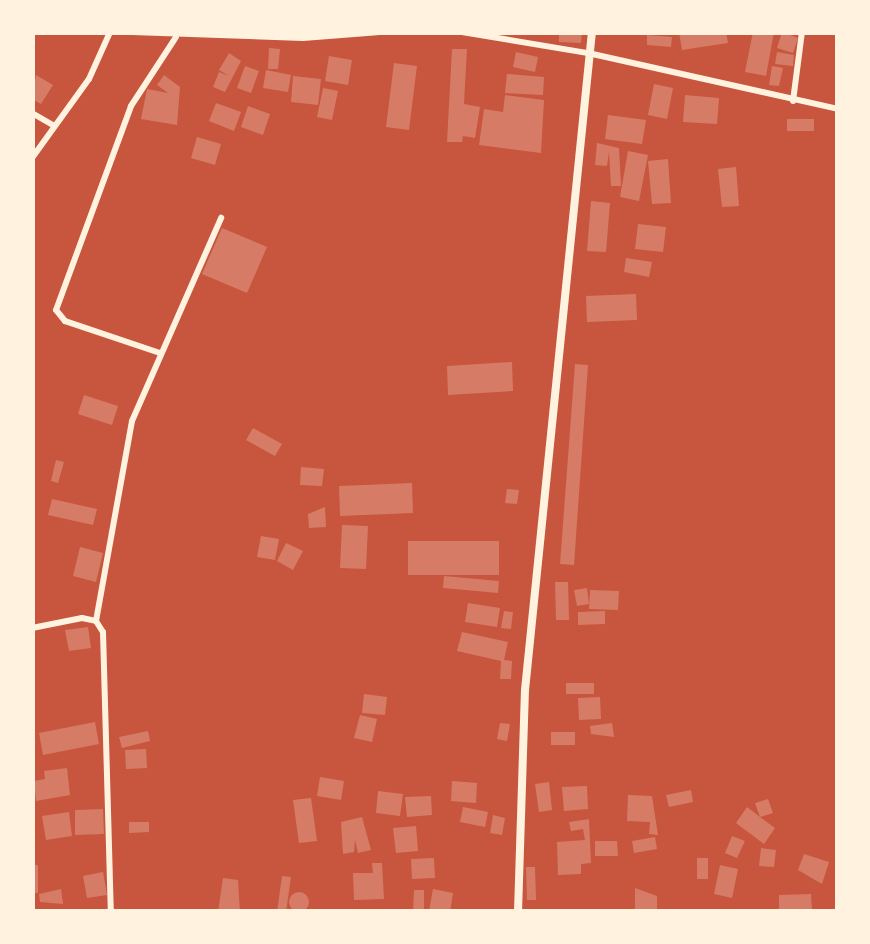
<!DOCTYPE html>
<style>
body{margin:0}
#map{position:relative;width:870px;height:944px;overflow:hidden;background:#c8553d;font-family:"Titillium Web",sans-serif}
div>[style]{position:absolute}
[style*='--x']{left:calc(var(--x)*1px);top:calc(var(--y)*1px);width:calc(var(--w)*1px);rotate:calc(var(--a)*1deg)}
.building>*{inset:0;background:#d67c66}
.round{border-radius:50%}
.minor>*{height:6px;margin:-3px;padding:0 3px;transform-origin:3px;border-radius:3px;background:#fff3e0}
.tertiary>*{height:8px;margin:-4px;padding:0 4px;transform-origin:4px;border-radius:4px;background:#fff3e0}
span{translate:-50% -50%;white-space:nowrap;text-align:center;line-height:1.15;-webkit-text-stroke:10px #fff3e0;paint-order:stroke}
.frame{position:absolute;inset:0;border:35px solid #fff3e0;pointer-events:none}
</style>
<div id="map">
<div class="building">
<i style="clip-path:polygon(559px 32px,582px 32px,581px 43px,559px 42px)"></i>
<i style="clip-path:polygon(679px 32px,726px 32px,728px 43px,682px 50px)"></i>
<i style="clip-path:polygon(753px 32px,774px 32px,766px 76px,745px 72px)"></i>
<i style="clip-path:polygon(782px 32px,798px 38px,793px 53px,777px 48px)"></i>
<i style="clip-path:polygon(647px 35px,672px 37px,671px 47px,647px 45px)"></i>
<i style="clip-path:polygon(269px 48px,280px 49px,278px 69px,268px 69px)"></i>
<i style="clip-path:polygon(452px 49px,467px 49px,464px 104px,480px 107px,475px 138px,463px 136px,462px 142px,447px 142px)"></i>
<i style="clip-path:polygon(516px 52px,538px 57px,535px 72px,513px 67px)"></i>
<i style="clip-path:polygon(777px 52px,794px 55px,793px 66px,775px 64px)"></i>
<i style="clip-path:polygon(229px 53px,241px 61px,225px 92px,213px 87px,219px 72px,229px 76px,219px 70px)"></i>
<i style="clip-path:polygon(329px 56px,352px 60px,348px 85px,325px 81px)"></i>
<i style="clip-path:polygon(394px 63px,417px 66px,409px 130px,386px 127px)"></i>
<i style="clip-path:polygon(245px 66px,259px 71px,251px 93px,237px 88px)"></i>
<i style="clip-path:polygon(772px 66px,783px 68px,779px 86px,769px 85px)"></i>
<i style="clip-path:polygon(266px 70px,291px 75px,288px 92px,263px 88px)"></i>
<i style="clip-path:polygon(507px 74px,544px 77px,543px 95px,505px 93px)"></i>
<i style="clip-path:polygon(36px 75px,53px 85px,41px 104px,32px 99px)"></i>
<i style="clip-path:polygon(164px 75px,180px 87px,177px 125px,141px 119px,147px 89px,168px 93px,157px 85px)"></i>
<i style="clip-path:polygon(293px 76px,321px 79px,318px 105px,291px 102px)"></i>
<i style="clip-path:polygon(654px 84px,673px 88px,667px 119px,648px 115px)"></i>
<i style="clip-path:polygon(323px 88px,338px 91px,332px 120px,317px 117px)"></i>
<i style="clip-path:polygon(505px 95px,544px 100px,541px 153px,479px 145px,484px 109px,503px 112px)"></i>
<i style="clip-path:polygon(685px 95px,719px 98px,717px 124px,683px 122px)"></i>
<i style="clip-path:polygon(216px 103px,241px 112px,234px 131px,209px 121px)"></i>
<i style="clip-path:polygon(248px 106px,270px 114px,263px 135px,241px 127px)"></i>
<i style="clip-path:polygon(608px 115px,646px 120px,642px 144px,605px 139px)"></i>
<i style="clip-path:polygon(787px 119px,814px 119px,814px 131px,787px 131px)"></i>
<i style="clip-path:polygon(197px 137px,221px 144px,215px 165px,191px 158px)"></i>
<i style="clip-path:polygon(597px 143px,619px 148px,621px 186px,611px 186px,609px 152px,607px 166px,595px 165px)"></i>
<i style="clip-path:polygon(628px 151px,648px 155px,639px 201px,620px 197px)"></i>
<i style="clip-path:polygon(668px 159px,671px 203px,652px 204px,648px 161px)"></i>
<i style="clip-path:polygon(736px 167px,739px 206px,722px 207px,718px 169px)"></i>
<i style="clip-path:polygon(591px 201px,610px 203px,606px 252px,587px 251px)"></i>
<i style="clip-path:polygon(638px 224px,666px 227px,663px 252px,635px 249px)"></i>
<i style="clip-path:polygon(222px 228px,267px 247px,247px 293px,202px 274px)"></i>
<i style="clip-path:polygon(626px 258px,652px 262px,649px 277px,624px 272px)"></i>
<i style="clip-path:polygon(636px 294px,637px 320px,587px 322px,586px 296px)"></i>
<i style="clip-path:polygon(512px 362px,513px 391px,448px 395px,447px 366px)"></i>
<i style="clip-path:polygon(575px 364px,588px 365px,574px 565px,560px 564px)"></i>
<i style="clip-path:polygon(84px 395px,118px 406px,112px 425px,78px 414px)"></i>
<i style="clip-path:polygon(253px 428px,282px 444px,275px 456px,246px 440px)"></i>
<i style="clip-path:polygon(56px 460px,64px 462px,58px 483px,51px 481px)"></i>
<i style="clip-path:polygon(301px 467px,324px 469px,322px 486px,300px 485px)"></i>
<i style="clip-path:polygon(412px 483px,413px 513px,340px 516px,339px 486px)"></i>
<i style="clip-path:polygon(507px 489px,519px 490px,517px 504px,505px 503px)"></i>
<i style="clip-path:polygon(52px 499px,97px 509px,93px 525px,48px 515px)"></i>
<i style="clip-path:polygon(325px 507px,326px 527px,309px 528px,308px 514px)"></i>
<i style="clip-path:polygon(342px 525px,368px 526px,366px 569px,340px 568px)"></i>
<i style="clip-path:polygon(261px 536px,279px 539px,275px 560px,257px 557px)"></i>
<i style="clip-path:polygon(408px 541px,499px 541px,499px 575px,408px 575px)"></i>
<i style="clip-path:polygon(286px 543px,303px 551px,293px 570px,277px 561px)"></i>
<i style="clip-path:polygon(80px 547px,103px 553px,96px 582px,73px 576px)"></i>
<i style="clip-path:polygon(444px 576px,499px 581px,498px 593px,443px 588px)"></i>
<i style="clip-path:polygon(555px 582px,568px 582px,569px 620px,556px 620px)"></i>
<i style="clip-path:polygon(587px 588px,589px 604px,577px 606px,574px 590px)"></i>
<i style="clip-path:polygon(590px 590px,619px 591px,618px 610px,589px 609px)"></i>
<i style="clip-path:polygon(468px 603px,500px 608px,497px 627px,465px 622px)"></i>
<i style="clip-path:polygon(504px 611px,513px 612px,511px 629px,501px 628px)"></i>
<i style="clip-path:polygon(605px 611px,605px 624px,578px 625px,578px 612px)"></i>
<i style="clip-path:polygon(88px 627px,91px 648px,69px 651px,65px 630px)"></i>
<i style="clip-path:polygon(462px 632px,508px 642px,504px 660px,512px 661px,511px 679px,500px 679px,501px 661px,457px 651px)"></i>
<i style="clip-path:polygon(566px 683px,594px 683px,594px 694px,566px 694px)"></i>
<i style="clip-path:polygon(364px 694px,387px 697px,385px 715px,362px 713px)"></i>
<i style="clip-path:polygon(600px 697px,601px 719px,579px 720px,578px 698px)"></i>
<i style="clip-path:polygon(360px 715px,377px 719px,372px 742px,354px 738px)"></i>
<i style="clip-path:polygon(95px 722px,99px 744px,43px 755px,39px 733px)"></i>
<i style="clip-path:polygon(500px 723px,510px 724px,507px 741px,497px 739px)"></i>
<i style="clip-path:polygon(612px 723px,614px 737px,591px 734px,590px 726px)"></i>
<i style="clip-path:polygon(148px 731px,150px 741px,122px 748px,119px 737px)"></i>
<i style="clip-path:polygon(551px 732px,575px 732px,575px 745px,551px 745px)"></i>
<i style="clip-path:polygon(146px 749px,147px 768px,126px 769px,125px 750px)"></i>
<i style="clip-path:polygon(67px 768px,70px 795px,36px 801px,34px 781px,45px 779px,44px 771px)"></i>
<i style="clip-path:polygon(320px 777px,344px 781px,341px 800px,317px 796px)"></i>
<i style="clip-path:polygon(452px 781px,477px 783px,476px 803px,451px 801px)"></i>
<i style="clip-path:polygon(549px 782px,552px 810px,539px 812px,535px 784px)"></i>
<i style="clip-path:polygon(587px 786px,588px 809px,564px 811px,562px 787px)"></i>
<i style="clip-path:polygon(691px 790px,693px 802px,669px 807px,666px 795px)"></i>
<i style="clip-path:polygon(378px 791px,403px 794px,400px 816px,376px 813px)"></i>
<i style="clip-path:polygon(628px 795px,652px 796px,658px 835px,649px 834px,650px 822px,627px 821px)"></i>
<i style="clip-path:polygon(431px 796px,432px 815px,407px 817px,405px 797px)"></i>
<i style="clip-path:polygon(311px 798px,317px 841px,299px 843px,293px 800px)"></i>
<i style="clip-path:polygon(768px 799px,773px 813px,760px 817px,775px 828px,764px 844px,736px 823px,747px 807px,760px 817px,755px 803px)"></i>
<i style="clip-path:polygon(463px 807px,488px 812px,485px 827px,460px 822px)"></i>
<i style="clip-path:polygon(103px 809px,104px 834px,75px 835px,75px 810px)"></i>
<i style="clip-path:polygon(69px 812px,72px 836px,46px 840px,42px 816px)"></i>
<i style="clip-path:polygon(493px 815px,505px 818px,502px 835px,490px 833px)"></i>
<i style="clip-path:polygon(362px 817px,371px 850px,358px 853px,355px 840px,354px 852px,343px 854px,341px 822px)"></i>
<i style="clip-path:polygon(589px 819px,591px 863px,581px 864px,581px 874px,558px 875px,557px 842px,585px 840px,583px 829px,571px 831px,569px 822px)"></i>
<i style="clip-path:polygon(129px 822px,149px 822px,149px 832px,129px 833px)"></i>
<i style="clip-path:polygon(416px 826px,418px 851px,396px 853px,393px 828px)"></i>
<i style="clip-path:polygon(732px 836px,745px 841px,737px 858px,725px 853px)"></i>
<i style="clip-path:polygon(655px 837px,657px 849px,634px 853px,632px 841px)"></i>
<i style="clip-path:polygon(595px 841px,617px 841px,618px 856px,595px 856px)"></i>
<i style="clip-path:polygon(761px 848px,776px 850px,774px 867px,759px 866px)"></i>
<i style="clip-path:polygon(804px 854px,829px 862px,822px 884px,798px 870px)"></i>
<i style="clip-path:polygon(434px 858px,435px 878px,412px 879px,411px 859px)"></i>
<i style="clip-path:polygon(697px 858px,708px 858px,708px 879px,697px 879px)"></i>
<i style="clip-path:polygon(372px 863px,382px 863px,384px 899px,354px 900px,353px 873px,373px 873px)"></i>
<i style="clip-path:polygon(32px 865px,38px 865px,38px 893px,32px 893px)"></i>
<i style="clip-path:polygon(720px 865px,738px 869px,732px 898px,714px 894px)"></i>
<i style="clip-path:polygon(526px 867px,535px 867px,536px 900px,527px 900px)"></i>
<i style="clip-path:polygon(103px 872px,107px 895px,87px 898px,83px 876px)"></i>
<i style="clip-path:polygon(282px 876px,291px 877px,286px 912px,277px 912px)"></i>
<i style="clip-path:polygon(223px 878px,238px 880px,240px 912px,218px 912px)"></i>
<i style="clip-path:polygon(635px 888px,657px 896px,657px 912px,635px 912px)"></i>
<i style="clip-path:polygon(61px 889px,63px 904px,40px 902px,39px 894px)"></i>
<i style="clip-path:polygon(433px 889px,453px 893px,450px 912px,429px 911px)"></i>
<i style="clip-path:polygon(414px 890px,424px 890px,424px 912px,413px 912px)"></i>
<i class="round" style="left:289px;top:892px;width:20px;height:20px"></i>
<i style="clip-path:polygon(811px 894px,812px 910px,779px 911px,779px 895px)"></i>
</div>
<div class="minor">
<i style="--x:132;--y:32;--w:171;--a:2"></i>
<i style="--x:303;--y:38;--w:77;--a:-4.5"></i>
<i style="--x:462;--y:32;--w:128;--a:9.5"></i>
<i style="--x:588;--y:53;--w:256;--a:12.6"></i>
<i style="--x:793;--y:101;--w:70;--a:-82.6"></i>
<i style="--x:32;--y:113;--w:24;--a:30"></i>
<i style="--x:32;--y:158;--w:97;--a:-54.2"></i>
<i style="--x:89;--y:79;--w:51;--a:-65.9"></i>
<i style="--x:160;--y:353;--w:100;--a:-161.4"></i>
<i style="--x:65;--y:321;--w:14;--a:-129"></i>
<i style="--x:56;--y:310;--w:217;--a:-69.8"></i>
<i style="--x:131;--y:106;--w:82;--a:-56.9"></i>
<i style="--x:96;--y:621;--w:203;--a:-79.8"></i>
<i style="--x:132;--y:421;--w:222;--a:-66.3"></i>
<i style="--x:32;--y:628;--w:51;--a:-11.3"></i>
<i style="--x:82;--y:618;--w:14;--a:12"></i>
<i style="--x:96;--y:621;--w:13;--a:58"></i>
<i style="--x:103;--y:632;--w:280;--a:88.4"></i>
</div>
<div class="tertiary">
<i style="--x:518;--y:912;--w:222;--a:-88.2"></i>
<i style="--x:525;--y:690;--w:661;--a:-84.19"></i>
</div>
<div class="frame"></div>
</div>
